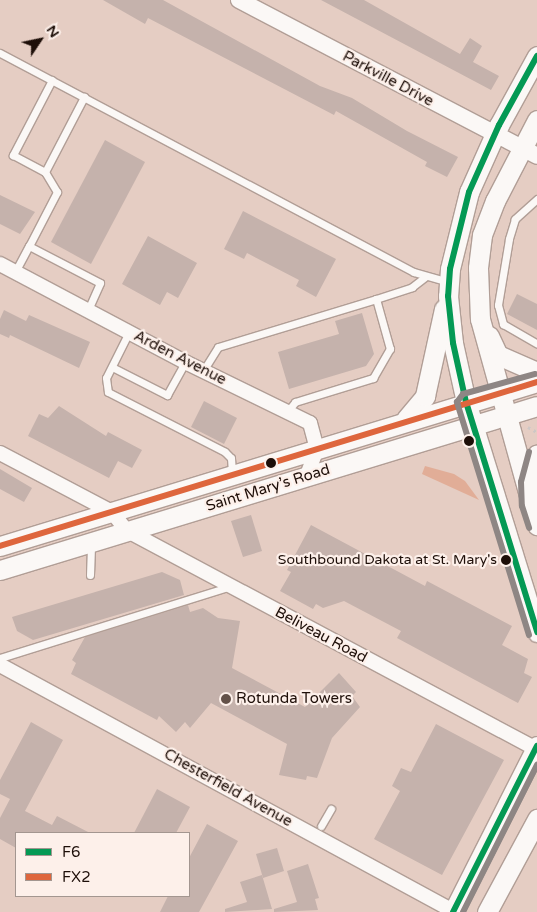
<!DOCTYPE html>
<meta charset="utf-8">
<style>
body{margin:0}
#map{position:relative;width:537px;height:912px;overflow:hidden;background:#e5cdc3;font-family:"Varela Round",sans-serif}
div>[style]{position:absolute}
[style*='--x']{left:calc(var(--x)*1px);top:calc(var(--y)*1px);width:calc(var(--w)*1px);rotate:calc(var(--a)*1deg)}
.green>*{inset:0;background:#e1ad97}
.building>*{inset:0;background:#c5b2ac}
.path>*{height:2.5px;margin-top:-1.25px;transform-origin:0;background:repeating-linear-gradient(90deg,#cec7c5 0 2.5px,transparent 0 6.5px)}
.roads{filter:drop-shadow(1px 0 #b19e96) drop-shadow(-1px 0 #b19e96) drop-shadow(0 1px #b19e96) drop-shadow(0 -1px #b19e96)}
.service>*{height:7px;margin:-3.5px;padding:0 3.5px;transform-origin:3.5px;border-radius:3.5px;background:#fbf8f6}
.minor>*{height:14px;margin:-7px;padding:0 7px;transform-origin:7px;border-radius:7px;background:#fbf8f6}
.tertiary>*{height:16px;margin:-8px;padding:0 8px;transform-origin:8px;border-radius:8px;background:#fbf8f6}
.secondary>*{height:19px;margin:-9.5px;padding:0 9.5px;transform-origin:9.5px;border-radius:9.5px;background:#fbf8f6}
.bus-1>*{height:6px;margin:-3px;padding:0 3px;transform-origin:3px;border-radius:3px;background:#049954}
.bus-2>*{height:6px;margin:-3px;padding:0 3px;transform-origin:3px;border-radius:3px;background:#de663d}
.bus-3>*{height:6px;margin:-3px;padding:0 3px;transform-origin:3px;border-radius:3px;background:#8e8684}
.dots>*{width:14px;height:14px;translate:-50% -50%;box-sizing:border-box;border:2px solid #fdf0ea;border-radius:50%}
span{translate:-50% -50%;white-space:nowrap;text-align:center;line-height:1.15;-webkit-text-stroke:4.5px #fdf0ea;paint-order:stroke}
.bus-label{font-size:14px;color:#1d0e08}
.right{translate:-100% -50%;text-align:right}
.street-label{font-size:15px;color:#1d0e08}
.poi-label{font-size:15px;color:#1d0e08}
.left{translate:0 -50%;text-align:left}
.legend{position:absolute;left:15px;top:832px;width:175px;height:65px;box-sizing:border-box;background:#fdf0ea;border:1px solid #a39690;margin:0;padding:6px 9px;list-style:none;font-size:15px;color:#1d0e08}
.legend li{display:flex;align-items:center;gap:10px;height:25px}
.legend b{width:25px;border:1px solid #a39690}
.north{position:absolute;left:15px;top:15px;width:50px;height:50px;-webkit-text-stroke:4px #fdf0ea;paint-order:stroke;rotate:56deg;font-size:14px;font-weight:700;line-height:20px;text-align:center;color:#1d0e08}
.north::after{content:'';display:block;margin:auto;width:18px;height:22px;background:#1d0e08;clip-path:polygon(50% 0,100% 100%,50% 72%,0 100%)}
</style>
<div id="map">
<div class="green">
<i style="clip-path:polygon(425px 466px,454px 474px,465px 481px,479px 500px,422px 474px)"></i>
</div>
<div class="building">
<i style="clip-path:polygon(103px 0,163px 0,320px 86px,352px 98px,407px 131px,458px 157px,447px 177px,425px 166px,427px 162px,336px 111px,334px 115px,148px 18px,145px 24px)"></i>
<i style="clip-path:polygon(321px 0,364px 0,460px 54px,470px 38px,482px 46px,473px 62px,499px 76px,491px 90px)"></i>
<i style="clip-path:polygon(105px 140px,145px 162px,91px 264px,51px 242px)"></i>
<i style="clip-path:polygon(0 195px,35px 212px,20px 234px,0 224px)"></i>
<i style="clip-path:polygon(243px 211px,336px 259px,316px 297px,296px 286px,299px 280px,247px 253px,244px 259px,224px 249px)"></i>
<i style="clip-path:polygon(148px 236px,197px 263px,178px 298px,167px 292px,160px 305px,122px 284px)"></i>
<i style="clip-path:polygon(517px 294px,537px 304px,537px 330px,507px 314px)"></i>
<i style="clip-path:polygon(4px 310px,26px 321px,29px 315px,90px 342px,79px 368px,10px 335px,9px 338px,0 334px,0 319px)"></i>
<i style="clip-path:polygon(362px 313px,374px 354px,366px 366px,289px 389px,278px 352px,339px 334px,335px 321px)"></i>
<i style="clip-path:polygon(204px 401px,237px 418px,224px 444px,191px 427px)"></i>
<i style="clip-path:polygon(59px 406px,106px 436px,108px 432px,142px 450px,132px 468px,118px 461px,109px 478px,28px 436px,39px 414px,48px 418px)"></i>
<i style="clip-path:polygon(0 469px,32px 488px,24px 502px,0 489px)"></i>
<i style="clip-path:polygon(251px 515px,262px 551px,243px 557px,231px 521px)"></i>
<i style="clip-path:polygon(311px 525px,425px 586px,427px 581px,512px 626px,502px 645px,528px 659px,524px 673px,532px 677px,518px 703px,397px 638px,401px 631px,344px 601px,323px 608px,316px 604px,313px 609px,280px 591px,291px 572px,287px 570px)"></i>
<i style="clip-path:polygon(162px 572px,180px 580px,184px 595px,33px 640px,17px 631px,12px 617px)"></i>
<i style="clip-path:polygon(188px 605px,190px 612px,203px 608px,218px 618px,240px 621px,232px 668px,305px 707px,339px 673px,356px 692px,352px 696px,360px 707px,332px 738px,317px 778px,307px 776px,306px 780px,279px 775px,287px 744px,211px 703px,190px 728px,185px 722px,176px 732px,159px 716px,157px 720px,71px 674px,76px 663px,72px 660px,85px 637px)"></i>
<i style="clip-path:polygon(31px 722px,63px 740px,25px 811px,52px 825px,57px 816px,90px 833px,16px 833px,16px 848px,0 839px,0 818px,10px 799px,0 794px,0 780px)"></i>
<i style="clip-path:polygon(436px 724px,504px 760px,442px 875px,374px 839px,400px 791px,392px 786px,401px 768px,411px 772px)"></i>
<i style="clip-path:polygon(157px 789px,190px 807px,176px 833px,134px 833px)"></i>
<i style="clip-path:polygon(207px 824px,238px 841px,199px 912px,160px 912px,168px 896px,189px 896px,189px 858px)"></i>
<i style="clip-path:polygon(277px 848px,284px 871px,263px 878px,256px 854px)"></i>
<i style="clip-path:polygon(308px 864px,319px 898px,315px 899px,318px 910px,274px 912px,274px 909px,297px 902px,287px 871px)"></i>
<i style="clip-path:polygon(262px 875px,272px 909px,225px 912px,225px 909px,247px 902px,240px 882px)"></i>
</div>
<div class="path">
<i style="--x:528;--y:427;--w:10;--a:29"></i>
</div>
<div class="roads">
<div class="service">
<i style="--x:0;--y:53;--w:468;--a:27.9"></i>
<i style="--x:414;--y:272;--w:35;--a:16"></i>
<i style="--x:52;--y:80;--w:85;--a:117.5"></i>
<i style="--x:13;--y:155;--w:36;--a:28"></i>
<i style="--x:45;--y:172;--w:85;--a:-62.5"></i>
<i style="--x:537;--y:199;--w:30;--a:138"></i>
<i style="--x:515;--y:219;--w:21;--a:107"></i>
<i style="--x:509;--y:239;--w:67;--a:99.5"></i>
<i style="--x:498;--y:305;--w:20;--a:75"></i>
<i style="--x:503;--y:324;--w:39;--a:30"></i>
<i style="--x:29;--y:246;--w:61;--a:-62.6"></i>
<i style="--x:57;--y:192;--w:23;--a:-121"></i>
<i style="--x:15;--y:272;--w:30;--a:-62"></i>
<i style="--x:29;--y:246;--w:80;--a:27.5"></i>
<i style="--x:100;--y:283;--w:30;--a:114"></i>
<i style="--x:129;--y:332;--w:51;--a:116.6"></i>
<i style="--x:106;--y:378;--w:14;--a:82"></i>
<i style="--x:108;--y:392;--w:131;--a:27.1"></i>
<i style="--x:225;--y:452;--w:8;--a:45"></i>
<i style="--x:231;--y:458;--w:14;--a:86"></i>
<i style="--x:112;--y:367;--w:62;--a:27"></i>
<i style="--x:167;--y:395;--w:38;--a:-61"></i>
<i style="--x:203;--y:371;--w:28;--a:-58"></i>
<i style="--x:218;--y:347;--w:165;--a:-16.9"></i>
<i style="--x:287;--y:412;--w:13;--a:-51"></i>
<i style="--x:295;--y:402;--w:82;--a:-17.1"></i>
<i style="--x:373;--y:378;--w:34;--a:-60"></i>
<i style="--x:390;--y:349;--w:52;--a:-105.6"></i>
<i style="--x:376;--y:299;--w:38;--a:-18"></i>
<i style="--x:412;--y:287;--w:16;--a:-38"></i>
<i style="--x:90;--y:575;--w:32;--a:-88"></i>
<i style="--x:0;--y:658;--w:242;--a:-17.3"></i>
<i style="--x:321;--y:826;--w:20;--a:-60"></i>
</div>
<div class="minor">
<i style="--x:0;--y:264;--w:209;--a:27.9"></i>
<i style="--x:185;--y:362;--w:139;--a:26"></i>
<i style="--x:310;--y:423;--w:27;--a:75"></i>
<i style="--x:317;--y:449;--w:30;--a:111"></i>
<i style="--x:0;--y:453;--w:127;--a:27.8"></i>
<i style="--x:112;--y:512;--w:23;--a:52"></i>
<i style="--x:126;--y:530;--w:465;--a:28.1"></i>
<i style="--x:0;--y:665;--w:518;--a:28.5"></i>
</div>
<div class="tertiary">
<i style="--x:239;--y:0;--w:336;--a:27.6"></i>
</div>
<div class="secondary">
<i style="--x:537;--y:56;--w:79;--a:118.8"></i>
<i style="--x:499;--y:125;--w:73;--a:114.1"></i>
<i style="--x:469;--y:192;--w:79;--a:103.9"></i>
<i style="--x:450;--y:269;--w:27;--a:94"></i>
<i style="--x:448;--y:296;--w:47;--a:83.9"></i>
<i style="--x:453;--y:343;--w:60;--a:77.6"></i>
<i style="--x:466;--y:402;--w:241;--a:72.8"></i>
<i style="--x:537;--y:120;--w:91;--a:117.4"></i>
<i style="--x:495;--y:201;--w:36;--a:111"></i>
<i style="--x:482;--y:235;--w:33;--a:97"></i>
<i style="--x:478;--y:268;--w:51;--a:87.8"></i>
<i style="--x:480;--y:319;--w:214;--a:74.5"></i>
<i style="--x:489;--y:336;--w:21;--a:65"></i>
<i style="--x:498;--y:355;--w:43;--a:23.6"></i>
<i style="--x:406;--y:419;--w:30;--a:-50"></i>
<i style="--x:425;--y:396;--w:89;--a:-77.7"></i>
<i style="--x:531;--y:492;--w:38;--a:-81"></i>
<i style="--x:0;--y:546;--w:561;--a:-16.98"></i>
<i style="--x:0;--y:570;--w:561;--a:-16.98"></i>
<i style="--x:453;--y:912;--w:186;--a:-63.2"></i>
<i style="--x:487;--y:912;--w:106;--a:-61.7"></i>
</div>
</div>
<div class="bus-1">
<i style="--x:537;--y:56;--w:79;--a:118.8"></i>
<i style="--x:499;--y:125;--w:73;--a:114.1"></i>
<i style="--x:469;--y:192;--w:79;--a:103.9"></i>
<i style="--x:450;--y:269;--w:27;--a:94"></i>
<i style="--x:448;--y:296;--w:47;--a:83.9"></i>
<i style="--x:453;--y:343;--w:60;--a:77.6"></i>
<i style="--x:466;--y:402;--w:241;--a:72.8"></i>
<i style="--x:453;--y:912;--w:186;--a:-63.2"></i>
</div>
<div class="bus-2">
<i style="--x:0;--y:546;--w:561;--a:-16.98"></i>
</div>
<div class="bus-3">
<i style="--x:529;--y:452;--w:31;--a:105"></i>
<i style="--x:521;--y:482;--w:24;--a:88"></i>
<i style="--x:522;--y:506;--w:23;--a:72"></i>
<i style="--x:529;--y:635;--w:244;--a:-107.2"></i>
<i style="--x:457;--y:402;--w:10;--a:-53"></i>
<i style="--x:463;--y:394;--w:75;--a:-15.5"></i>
<i style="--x:463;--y:912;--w:165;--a:-63.3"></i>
</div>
<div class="dots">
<i style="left:469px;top:441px;background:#1d0e08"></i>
<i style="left:271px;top:463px;background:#1d0e08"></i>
<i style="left:506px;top:560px;background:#1d0e08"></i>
<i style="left:226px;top:699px;background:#635149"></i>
</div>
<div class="bus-label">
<span class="right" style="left:497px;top:560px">Southbound Dakota at St. Mary's</span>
</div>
<div class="street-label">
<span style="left:388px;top:79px;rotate:28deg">Parkville Drive</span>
<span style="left:180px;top:358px;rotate:27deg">Arden Avenue</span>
<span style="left:268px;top:488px;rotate:-17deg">Saint Mary’s Road</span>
<span style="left:321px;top:635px;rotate:28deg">Beliveau Road</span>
<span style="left:228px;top:788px;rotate:29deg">Chesterfield Avenue</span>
</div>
<div class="poi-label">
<span class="left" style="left:236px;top:699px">Rotunda Towers</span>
</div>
<ul class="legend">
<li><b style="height:6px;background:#049954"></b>F6</li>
<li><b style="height:6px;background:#de663d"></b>FX2</li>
</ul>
<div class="north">N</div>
</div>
